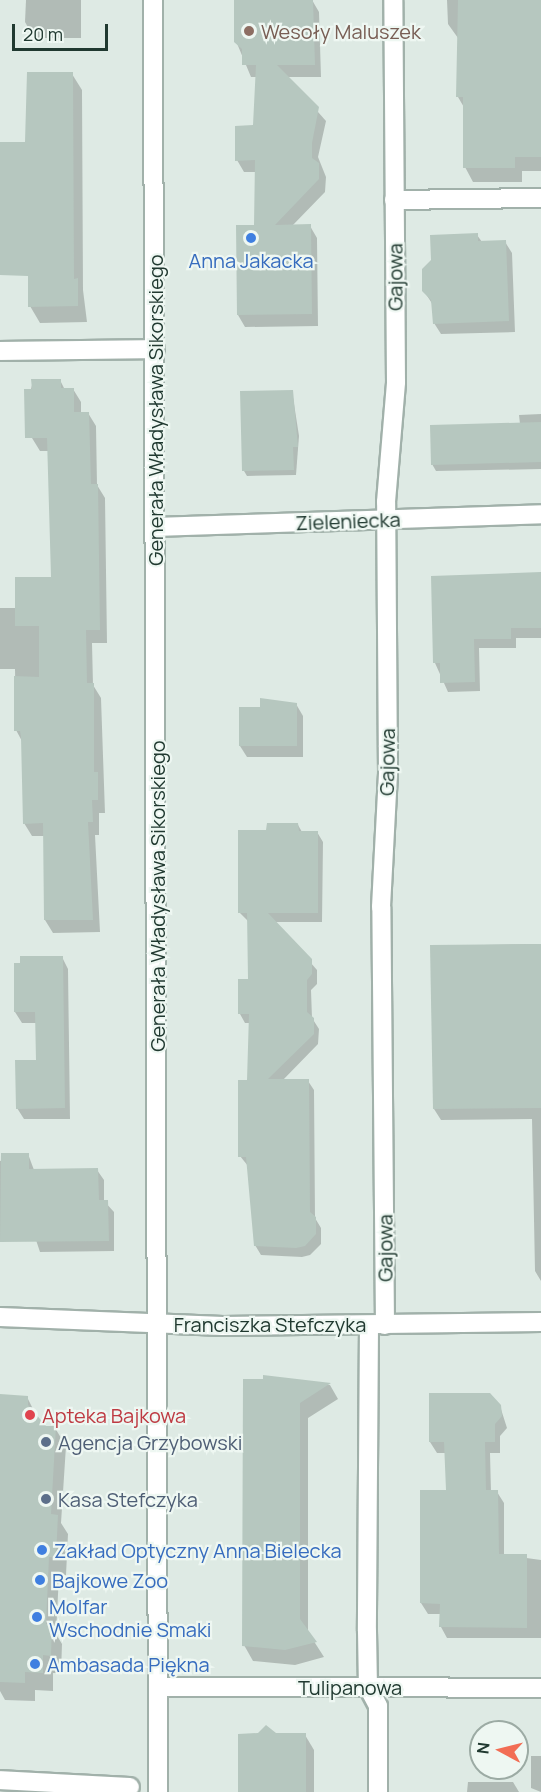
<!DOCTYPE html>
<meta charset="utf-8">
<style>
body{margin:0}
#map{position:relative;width:541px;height:1792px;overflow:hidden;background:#deeae4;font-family:Manrope,sans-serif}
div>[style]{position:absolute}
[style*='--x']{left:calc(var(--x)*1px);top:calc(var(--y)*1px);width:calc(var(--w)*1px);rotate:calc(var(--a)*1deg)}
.shadow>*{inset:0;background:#0003}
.building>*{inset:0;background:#b6c7bf}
.roads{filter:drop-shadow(2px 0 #a1b1aa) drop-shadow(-2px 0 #a1b1aa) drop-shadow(0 2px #a1b1aa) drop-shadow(0 -2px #a1b1aa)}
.street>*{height:18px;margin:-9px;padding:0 9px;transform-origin:9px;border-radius:9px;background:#fff}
.secondary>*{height:18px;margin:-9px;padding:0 9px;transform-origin:9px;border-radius:9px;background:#fff}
.dots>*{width:16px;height:16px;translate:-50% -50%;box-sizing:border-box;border:3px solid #eef7f2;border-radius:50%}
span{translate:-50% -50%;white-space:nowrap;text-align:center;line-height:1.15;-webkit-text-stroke:4.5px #eef7f2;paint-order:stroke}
.education-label{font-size:20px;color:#785e54}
.left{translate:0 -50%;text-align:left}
.shop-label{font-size:20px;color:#366cbe}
.street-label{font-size:20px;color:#203930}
.health-label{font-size:20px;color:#be3a42}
.service-label{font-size:20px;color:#4e5e75}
.north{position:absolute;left:469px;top:1720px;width:60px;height:60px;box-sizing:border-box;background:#eef7f2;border:2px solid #9caba4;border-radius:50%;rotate:277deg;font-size:16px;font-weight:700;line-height:24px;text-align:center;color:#203930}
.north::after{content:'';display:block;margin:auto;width:21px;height:27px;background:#f26d54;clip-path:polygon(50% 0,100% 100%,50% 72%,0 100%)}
.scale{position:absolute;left:12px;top:24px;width:96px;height:27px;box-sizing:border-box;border:3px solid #203930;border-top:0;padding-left:8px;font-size:18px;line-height:21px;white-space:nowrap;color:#203930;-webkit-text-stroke:4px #eef7f2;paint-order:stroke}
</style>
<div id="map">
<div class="shadow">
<i style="clip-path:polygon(26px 0,81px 0,81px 38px,34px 38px,25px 22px)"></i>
<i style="clip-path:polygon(312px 0,319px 12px,321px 77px,287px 77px,326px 121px,318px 157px,326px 177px,325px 192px,292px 226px,310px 226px,317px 238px,318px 326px,245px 327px,238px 315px,256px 227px,256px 172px,244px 172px,237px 160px,255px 127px,257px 77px,251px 77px,236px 41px)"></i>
<i style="clip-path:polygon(447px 0,541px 0,541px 171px,522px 171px,522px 182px,473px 182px,465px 167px,465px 109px,458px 97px,458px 38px,448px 24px)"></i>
<i style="clip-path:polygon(72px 74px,82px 90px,83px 290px,87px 322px,40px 323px,30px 306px,28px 193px,0 197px,0 144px,27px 143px)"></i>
<i style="clip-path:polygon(477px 235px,482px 242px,505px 242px,512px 253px,515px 332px,441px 334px,434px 323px,433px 305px,424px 291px)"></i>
<i style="clip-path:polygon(60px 380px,65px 390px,73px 389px,81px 402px,81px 413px,88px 413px,96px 426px,97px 485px,105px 498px,107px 643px,92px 643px,93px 685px,101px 698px,105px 813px,99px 813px,99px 835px,95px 835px,100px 932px,53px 933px,45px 920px,45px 836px,32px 836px,24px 823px,23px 743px,16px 730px,15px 669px,0 669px,0 608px,17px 608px,52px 578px,49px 451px,40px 451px,32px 438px,31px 389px,33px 381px)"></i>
<i style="clip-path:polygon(292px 391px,299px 436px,296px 475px,247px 476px,244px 471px)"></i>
<i style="clip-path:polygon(541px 414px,541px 469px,436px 471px,432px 464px,520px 424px,519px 415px)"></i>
<i style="clip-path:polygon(541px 573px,541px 638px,516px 638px,516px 648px,479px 648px,480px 691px,448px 692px,435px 663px)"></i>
<i style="clip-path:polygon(296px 704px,303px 716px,303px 757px,247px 757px,240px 746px)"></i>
<i style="clip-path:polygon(298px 825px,302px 832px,317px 832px,323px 842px,322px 922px,275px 922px,317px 970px,317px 984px,311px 990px,312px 1018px,319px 1029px,318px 1044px,282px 1081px,308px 1081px,314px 1090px,315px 1218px,321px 1228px,321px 1244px,310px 1255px,302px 1257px,261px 1255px,255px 1245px,248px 1166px,240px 1156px,249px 1081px,250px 1023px,245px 1023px,240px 1014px,250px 980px,249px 922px,239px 912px,268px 832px)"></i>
<i style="clip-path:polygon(541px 944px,541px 1281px,535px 1271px,532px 1119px,441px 1120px,434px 1109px,432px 946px)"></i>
<i style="clip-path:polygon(62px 957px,68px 969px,70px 1119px,24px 1119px,17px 1108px,38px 1062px,37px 1023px,22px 1023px,15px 1012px)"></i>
<i style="clip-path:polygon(28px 1154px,34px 1170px,97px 1170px,104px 1180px,104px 1201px,114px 1212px,114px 1251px,40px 1252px,34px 1234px,0 1241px,0 1161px)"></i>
<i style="clip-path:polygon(264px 1376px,330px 1385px,338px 1399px,308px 1418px,308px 1632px,324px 1657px,295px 1665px,253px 1661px,244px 1645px)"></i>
<i style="clip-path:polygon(0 1396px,27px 1397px,38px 1419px,45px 1428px,55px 1428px,66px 1446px,61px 1523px,68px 1534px,66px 1575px,59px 1575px,56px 1634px,62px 1644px,61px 1673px,53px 1673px,53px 1691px,35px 1690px,35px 1701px,5px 1700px,0 1691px)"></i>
<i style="clip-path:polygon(500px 1406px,507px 1428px,500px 1436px,500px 1453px,490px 1453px,491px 1492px,497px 1492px,504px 1503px,504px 1555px,541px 1560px,541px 1638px,447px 1638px,441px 1627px,441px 1614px,428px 1614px,421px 1603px,447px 1492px,446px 1453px,437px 1453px,430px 1442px)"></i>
<i style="clip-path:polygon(275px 1735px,305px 1735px,314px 1750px,314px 1792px,240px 1792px)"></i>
<i style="clip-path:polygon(531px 1756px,541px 1756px,541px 1792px,531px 1788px)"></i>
<i style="clip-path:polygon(468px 1782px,513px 1782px,519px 1792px,467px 1792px)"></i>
</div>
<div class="building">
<i style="clip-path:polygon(234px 0,313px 0,315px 65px,277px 65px,319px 107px,312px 143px,312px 158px,319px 163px,319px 179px,275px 225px,311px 224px,312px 314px,237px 315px,236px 225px,254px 225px,255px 160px,235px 161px,235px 126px,253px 125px,256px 65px,242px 65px,242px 49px,234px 42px)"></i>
<i style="clip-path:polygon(458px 0,541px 0,541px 157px,515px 157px,515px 168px,463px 168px,463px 97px,456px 97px)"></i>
<i style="clip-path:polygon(27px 72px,73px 72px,74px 279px,78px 278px,78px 306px,28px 307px,28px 276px,0 275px,0 142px,25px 142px)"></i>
<i style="clip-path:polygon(478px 233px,478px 241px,506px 240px,509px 321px,433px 324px,431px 300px,422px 291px,422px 269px,431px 260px,430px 235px)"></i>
<i style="clip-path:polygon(31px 379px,61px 379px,61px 388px,74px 388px,74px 412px,89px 412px,91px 484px,98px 484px,100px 630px,86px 630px,87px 683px,94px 683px,94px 772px,98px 772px,98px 800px,92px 800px,93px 822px,88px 822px,93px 920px,44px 920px,43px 823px,23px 824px,21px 737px,20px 731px,14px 731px,14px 676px,39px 677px,39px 626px,15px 626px,15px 577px,51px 577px,47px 438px,25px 438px,24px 389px,32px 389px)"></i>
<i style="clip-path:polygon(293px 390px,298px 447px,293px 447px,294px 470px,242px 471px,240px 391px)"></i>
<i style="clip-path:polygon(541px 422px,541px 462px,431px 465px,430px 425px)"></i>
<i style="clip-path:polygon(541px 572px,541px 628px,511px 628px,511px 639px,474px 639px,475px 682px,440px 683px,440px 663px,433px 663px,431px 576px)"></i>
<i style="clip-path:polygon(260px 698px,297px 703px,297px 746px,239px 746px,239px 707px,260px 707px)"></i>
<i style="clip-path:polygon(267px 823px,298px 823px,299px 831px,318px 831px,318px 913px,268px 913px,312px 959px,312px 974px,307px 980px,307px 1012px,314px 1018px,314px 1034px,268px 1079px,309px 1079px,310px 1212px,316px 1217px,316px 1234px,305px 1246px,296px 1248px,254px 1246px,246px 1157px,238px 1157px,238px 1080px,247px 1080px,249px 1014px,238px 1014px,238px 979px,248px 979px,247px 913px,238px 913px,238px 830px,266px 830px)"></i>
<i style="clip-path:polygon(541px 944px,541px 1108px,433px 1109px,430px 945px)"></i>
<i style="clip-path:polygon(20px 956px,63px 956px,65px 1108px,16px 1109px,15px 1060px,36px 1060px,35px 1012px,14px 1012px,14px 963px,20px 963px)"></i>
<i style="clip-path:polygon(1px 1153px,29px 1153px,29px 1169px,98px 1168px,99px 1200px,108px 1200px,109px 1241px,0 1242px)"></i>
<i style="clip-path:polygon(263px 1375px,331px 1383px,300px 1403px,300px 1619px,317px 1642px,285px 1650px,242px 1646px,243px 1379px,263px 1379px)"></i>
<i style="clip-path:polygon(429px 1393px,490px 1393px,501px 1405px,502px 1416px,495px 1424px,495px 1442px,485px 1442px,486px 1490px,498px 1490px,499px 1554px,527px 1554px,527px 1628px,439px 1627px,440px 1604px,420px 1603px,420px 1490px,446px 1490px,444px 1442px,429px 1442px)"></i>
<i style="clip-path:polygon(0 1394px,28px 1396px,28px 1405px,46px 1426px,56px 1426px,51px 1514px,58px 1515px,56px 1557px,49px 1557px,46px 1624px,52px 1624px,51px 1656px,43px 1655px,43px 1673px,25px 1672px,25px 1683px,0 1682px)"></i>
<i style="clip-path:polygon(266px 1725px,276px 1733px,306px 1733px,306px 1792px,238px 1792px,238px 1734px,258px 1733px)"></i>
</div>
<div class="roads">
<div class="street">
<i style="--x:394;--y:200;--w:147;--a:-0.8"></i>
<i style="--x:0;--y:351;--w:155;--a:-0.7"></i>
<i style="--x:156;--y:527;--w:385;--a:-1.9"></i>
<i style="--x:0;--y:1317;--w:223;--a:2.3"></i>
<i style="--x:223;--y:1326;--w:318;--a:-0.7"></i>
<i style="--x:369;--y:1325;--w:306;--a:90.4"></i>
<i style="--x:367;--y:1631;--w:56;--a:89"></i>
<i style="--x:368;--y:1687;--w:21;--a:62"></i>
<i style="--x:378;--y:1706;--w:86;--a:90"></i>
<i style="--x:385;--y:1325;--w:418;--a:-90.5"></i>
<i style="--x:381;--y:907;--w:135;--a:-87"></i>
<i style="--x:388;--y:772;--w:270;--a:-90.4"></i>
<i style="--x:386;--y:502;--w:120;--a:-85.2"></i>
<i style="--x:396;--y:382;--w:382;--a:-90.4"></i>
<i style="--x:159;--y:1687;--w:382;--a:0.1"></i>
<i style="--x:0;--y:1780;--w:130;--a:3.1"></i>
</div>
<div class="secondary">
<i style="--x:153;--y:0;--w:1792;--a:89.84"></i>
</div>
</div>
<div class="dots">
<i style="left:249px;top:31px;background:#8d6e63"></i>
<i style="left:251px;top:238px;background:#3f7fe0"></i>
<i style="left:30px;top:1415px;background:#e0444e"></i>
<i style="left:46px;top:1442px;background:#5c6f8a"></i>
<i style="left:46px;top:1499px;background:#5c6f8a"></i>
<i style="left:42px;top:1550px;background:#3f7fe0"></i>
<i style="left:40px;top:1580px;background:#3f7fe0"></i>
<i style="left:37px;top:1617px;background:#3f7fe0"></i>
<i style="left:35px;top:1664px;background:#3f7fe0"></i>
</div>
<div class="education-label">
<span class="left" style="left:261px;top:31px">Wesoły Maluszek</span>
</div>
<div class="shop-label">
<span style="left:251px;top:260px">Anna Jakacka</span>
<span class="left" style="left:54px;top:1550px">Zakład Optyczny Anna Bielecka</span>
<span class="left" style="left:52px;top:1580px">Bajkowe Zoo</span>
<span class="left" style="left:49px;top:1618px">Molfar<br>Wschodnie Smaki</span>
<span class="left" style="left:47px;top:1664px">Ambasada Piękna</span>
</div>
<div class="street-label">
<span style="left:395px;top:277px;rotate:-90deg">Gajowa</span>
<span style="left:155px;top:410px;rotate:-90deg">Generała Władysława Sikorskiego</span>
<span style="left:348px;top:521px;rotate:-2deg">Zieleniecka</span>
<span style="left:387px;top:762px;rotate:-89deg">Gajowa</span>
<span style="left:157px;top:896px;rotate:-90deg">Generała Władysława Sikorskiego</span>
<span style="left:385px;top:1248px;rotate:-90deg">Gajowa</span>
<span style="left:270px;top:1324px">Franciszka Stefczyka</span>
<span style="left:350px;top:1687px">Tulipanowa</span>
</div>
<div class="health-label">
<span class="left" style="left:42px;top:1415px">Apteka Bajkowa</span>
</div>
<div class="service-label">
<span class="left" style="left:58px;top:1442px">Agencja Grzybowski</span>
<span class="left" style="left:58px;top:1499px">Kasa Stefczyka</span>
</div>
<div class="north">N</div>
<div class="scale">20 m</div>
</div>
